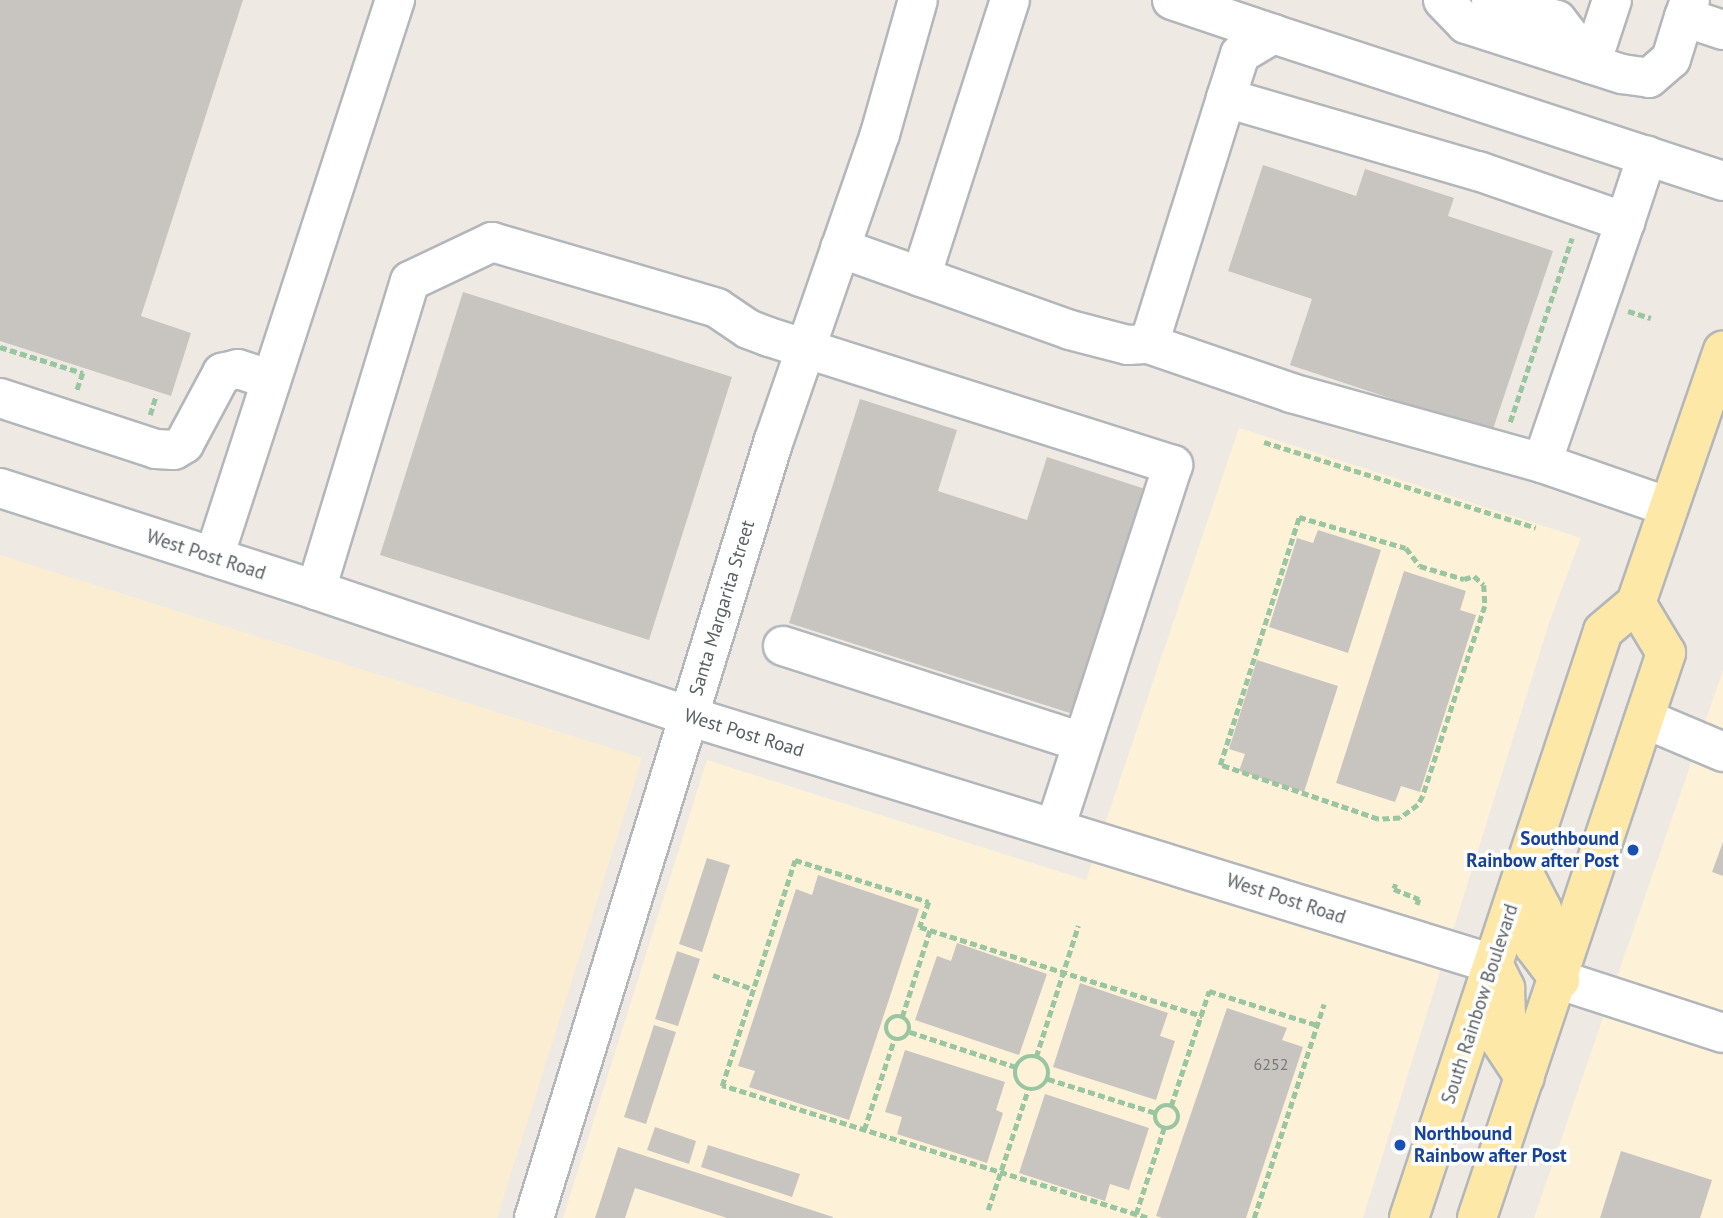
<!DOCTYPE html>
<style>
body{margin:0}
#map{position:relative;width:1723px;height:1218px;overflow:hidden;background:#eeeae3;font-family:"PT Sans",sans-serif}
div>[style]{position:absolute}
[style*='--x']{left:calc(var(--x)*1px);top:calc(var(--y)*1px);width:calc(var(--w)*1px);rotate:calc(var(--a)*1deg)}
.commercial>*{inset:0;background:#fdf1d8}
.sand>*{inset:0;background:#faedd2}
.building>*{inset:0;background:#c8c5c0}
.path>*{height:4.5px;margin-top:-2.25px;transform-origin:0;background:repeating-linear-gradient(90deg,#99c6a1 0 7px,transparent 0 10.5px)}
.path>.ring{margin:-2.25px;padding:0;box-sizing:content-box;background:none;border:4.5px solid #99c6a1;border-radius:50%}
.roads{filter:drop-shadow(2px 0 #b3b6ba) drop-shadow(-2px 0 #b3b6ba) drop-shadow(0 2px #b3b6ba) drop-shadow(0 -2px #b3b6ba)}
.minor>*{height:38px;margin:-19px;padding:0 19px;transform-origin:19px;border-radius:19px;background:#fff}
.major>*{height:38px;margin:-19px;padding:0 19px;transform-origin:19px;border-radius:19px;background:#fee8a7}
.dots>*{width:19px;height:19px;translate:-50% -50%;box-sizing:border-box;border:4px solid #fff;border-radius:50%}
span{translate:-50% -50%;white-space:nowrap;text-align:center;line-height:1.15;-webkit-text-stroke:7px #fff;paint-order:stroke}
.number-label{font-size:16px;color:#76797a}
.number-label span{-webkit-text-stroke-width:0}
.street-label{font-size:19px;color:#5b6063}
.transit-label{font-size:19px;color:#164399;font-weight:700}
.right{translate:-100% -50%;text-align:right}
.left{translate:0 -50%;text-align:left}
</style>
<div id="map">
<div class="commercial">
<i style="clip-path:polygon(1239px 428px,1581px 538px,1550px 620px,1363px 1218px,563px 1218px,707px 760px,1086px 880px)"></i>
<i style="clip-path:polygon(1723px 670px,1723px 1218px,1534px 1218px,1690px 766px)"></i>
</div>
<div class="sand">
<i style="clip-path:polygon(0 555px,642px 758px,497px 1218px,0 1218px)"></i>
</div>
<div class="building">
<i style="clip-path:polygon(0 0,243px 0,141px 316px,191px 333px,171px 396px,0 341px)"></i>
<i style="clip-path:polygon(1263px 165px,1356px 196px,1365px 169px,1454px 198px,1448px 216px,1553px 251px,1492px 432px,1290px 365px,1312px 299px,1228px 271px)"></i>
<i style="clip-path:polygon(463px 292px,732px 377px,649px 640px,380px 555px)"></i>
<i style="clip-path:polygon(860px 399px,957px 430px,938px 491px,1027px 520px,1047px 457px,1145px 489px,1073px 714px,789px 623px)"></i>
<i style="clip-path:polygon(1318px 530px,1381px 550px,1348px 653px,1269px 627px,1297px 538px,1313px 543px)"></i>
<i style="clip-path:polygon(1404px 571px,1466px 591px,1460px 610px,1476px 615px,1420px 792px,1401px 786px,1395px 802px,1336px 783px)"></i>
<i style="clip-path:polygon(1257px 660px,1338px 686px,1304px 792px,1239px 771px,1245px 754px,1229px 749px)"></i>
<i style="clip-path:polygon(1723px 842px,1723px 876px,1712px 872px)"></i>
<i style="clip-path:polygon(707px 858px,730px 865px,702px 952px,679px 944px)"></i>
<i style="clip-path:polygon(818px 875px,919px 909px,849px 1120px,749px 1087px,755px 1071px,738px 1066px,796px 889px,812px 895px)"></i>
<i style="clip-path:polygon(957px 943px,1047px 974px,1019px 1055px,915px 1020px,937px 956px,951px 961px)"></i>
<i style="clip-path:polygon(677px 951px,700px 959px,678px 1026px,655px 1019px)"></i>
<i style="clip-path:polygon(1080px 983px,1168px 1013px,1160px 1036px,1175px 1041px,1156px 1100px,1053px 1067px)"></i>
<i style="clip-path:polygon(1227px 1008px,1287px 1028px,1282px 1040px,1303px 1047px,1246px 1218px,1163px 1218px,1156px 1216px)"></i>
<i style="clip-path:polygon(654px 1025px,676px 1032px,646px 1124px,624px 1117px)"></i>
<i style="clip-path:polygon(905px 1050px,1005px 1082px,996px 1110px,1003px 1113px,987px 1163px,897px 1134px,902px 1117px,885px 1112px)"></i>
<i style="clip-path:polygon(1045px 1094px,1149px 1128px,1129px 1190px,1110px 1184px,1105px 1201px,1019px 1173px)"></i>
<i style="clip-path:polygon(655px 1127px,696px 1141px,689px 1164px,647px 1150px)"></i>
<i style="clip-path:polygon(708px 1145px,800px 1174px,792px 1197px,701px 1167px)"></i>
<i style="clip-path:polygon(618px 1147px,833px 1217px,833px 1218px,727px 1218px,635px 1188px,625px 1218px,595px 1218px)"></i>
<i style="clip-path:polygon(1621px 1151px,1712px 1180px,1700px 1218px,1600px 1218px)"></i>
</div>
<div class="path">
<i style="--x:1628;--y:311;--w:24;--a:17"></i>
<i style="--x:0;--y:347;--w:87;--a:17.4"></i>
<i style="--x:83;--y:373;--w:18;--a:109"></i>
<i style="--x:150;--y:415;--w:21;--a:-73"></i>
<i style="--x:1510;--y:422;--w:194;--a:-71.4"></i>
<i style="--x:1264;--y:442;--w:285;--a:17.5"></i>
<i style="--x:1299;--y:517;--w:111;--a:16.2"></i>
<i style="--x:1406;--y:548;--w:23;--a:52"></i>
<i style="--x:1420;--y:566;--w:46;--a:16.5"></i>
<i style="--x:1464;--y:579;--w:10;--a:-17"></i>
<i style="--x:1474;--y:576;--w:13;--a:42"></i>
<i style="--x:1484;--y:585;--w:21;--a:87"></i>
<i style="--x:1485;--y:606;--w:200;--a:108.1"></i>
<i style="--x:1423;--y:796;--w:10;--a:119"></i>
<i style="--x:1418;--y:805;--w:22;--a:144"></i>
<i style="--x:1400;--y:818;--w:22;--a:177"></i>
<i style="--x:1378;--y:819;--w:167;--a:-161.1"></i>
<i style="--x:1220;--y:765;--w:260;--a:-72.3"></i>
<i style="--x:1396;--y:884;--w:5;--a:112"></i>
<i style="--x:1394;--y:889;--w:27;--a:22"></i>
<i style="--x:1419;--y:899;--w:6;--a:108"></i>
<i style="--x:713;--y:975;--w:42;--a:19.3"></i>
<i class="ring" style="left:886px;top:1016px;width:19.5px;height:19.5px"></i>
<i style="--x:902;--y:1017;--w:91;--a:-72.2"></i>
<i style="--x:910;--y:1032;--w:112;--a:18.3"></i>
<i class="ring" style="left:1015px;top:1056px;width:29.5px;height:29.5px"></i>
<i style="--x:1036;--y:1057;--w:138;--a:-72.2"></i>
<i style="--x:1048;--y:1079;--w:113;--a:17.5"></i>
<i class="ring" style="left:1155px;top:1105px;width:19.5px;height:19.5px"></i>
<i style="--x:1171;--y:1106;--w:121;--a:-71.7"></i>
<i style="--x:1209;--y:991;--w:113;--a:17.5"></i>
<i style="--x:864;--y:1130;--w:95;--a:-71.6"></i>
<i style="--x:988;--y:1210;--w:126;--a:-71.6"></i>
<i style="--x:1136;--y:1214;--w:90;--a:-72"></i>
<i style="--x:1147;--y:1218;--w:445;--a:-162.7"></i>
<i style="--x:722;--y:1086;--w:237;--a:-72.1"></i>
<i style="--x:795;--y:860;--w:140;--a:17.4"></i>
<i style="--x:929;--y:902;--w:27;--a:110"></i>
<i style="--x:920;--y:927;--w:296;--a:17.5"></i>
<i style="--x:1254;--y:1218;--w:225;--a:-71.9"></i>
</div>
<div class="roads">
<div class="minor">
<i style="--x:1172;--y:0;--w:107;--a:18.6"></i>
<i style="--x:1443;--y:0;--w:33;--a:46"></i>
<i style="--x:1466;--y:24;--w:164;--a:17.8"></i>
<i style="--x:1622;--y:74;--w:27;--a:8"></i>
<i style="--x:1649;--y:78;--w:29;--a:-41"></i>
<i style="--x:1671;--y:59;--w:44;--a:-72.8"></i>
<i style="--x:1491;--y:0;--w:69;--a:16.9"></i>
<i style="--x:1557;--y:20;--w:56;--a:52.3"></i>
<i style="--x:1690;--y:0;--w:18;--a:109"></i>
<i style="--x:1684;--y:17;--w:41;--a:18.4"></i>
<i style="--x:1591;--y:64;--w:67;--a:-71.8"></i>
<i style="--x:1226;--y:98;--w:46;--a:-72.3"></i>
<i style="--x:1240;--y:54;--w:39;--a:-31"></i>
<i style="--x:1273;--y:34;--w:393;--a:18.1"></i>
<i style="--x:1625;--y:222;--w:70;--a:-71.6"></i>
<i style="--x:1647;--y:156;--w:80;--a:18.2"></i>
<i style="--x:840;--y:248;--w:244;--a:19.6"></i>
<i style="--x:1070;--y:330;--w:60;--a:14.5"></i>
<i style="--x:1128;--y:345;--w:21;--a:-3"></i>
<i style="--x:921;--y:277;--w:291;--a:-72.2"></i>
<i style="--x:0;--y:398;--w:164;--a:18.1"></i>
<i style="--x:156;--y:449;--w:18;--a:3"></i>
<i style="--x:174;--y:450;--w:12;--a:-31"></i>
<i style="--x:184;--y:444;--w:81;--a:-61.8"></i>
<i style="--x:222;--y:373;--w:16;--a:-14"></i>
<i style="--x:238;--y:369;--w:35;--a:18"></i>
<i style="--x:1542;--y:463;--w:260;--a:-164.4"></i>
<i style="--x:1292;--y:393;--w:151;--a:-161.1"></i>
<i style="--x:1149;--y:344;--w:258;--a:-72.6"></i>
<i style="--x:1226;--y:98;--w:262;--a:16.2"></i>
<i style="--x:1478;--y:171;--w:156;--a:19.1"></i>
<i style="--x:1625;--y:222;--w:255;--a:109"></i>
<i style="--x:1542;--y:463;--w:134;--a:19.1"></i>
<i style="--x:0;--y:488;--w:332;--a:17.9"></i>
<i style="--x:316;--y:590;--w:393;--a:18.7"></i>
<i style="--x:688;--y:716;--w:842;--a:17.12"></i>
<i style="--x:214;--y:557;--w:586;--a:-72"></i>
<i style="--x:316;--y:590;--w:323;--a:-73.1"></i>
<i style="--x:410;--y:281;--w:91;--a:-25.4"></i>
<i style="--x:492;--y:242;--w:234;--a:16.3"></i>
<i style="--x:717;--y:308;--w:37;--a:34"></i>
<i style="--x:748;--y:329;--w:22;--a:21"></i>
<i style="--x:769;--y:337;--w:424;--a:17.6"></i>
<i style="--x:1173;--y:465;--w:382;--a:108"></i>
<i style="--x:783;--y:646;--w:314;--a:17.8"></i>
<i style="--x:1645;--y:719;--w:85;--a:22.9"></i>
<i style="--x:1560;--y:980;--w:171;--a:18"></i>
<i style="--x:534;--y:1218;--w:814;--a:-72.86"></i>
<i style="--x:774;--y:440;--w:324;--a:-70.9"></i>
<i style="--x:880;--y:134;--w:139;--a:-74.2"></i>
</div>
<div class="major">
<i style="--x:1523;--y:872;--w:42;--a:62.8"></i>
<i style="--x:1542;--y:909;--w:38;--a:102"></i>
<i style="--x:1534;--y:946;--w:43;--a:52.6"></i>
<i style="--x:1494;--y:966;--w:25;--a:63"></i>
<i style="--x:1505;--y:988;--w:27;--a:88"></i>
<i style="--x:1506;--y:1015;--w:26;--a:103"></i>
<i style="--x:1500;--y:1040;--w:45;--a:56.7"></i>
<i style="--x:1409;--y:1218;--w:618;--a:-71.71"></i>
<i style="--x:1603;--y:631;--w:43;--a:-40.3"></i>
<i style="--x:1636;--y:603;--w:267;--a:-71"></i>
<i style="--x:1477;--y:1218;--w:596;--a:-71.5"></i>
<i style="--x:1666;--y:653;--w:58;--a:-121"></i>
</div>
</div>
<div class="dots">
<i style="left:1633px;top:850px;background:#1a4fb4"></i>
<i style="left:1400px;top:1145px;background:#1a4fb4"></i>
</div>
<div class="number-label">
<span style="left:1271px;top:1064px">6252</span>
</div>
<div class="street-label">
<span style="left:206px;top:555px;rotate:18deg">West Post Road</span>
<span style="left:722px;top:608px;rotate:-73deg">Santa Margarita Street</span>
<span style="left:744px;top:733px;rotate:17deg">West Post Road</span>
<span style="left:1286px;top:899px;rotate:18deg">West Post Road</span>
<span style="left:1480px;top:1004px;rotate:-72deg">South Rainbow Boulevard</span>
</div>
<div class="transit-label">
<span class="right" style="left:1619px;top:850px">Southbound<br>Rainbow after Post</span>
<span class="left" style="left:1414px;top:1145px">Northbound<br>Rainbow after Post</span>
</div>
</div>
